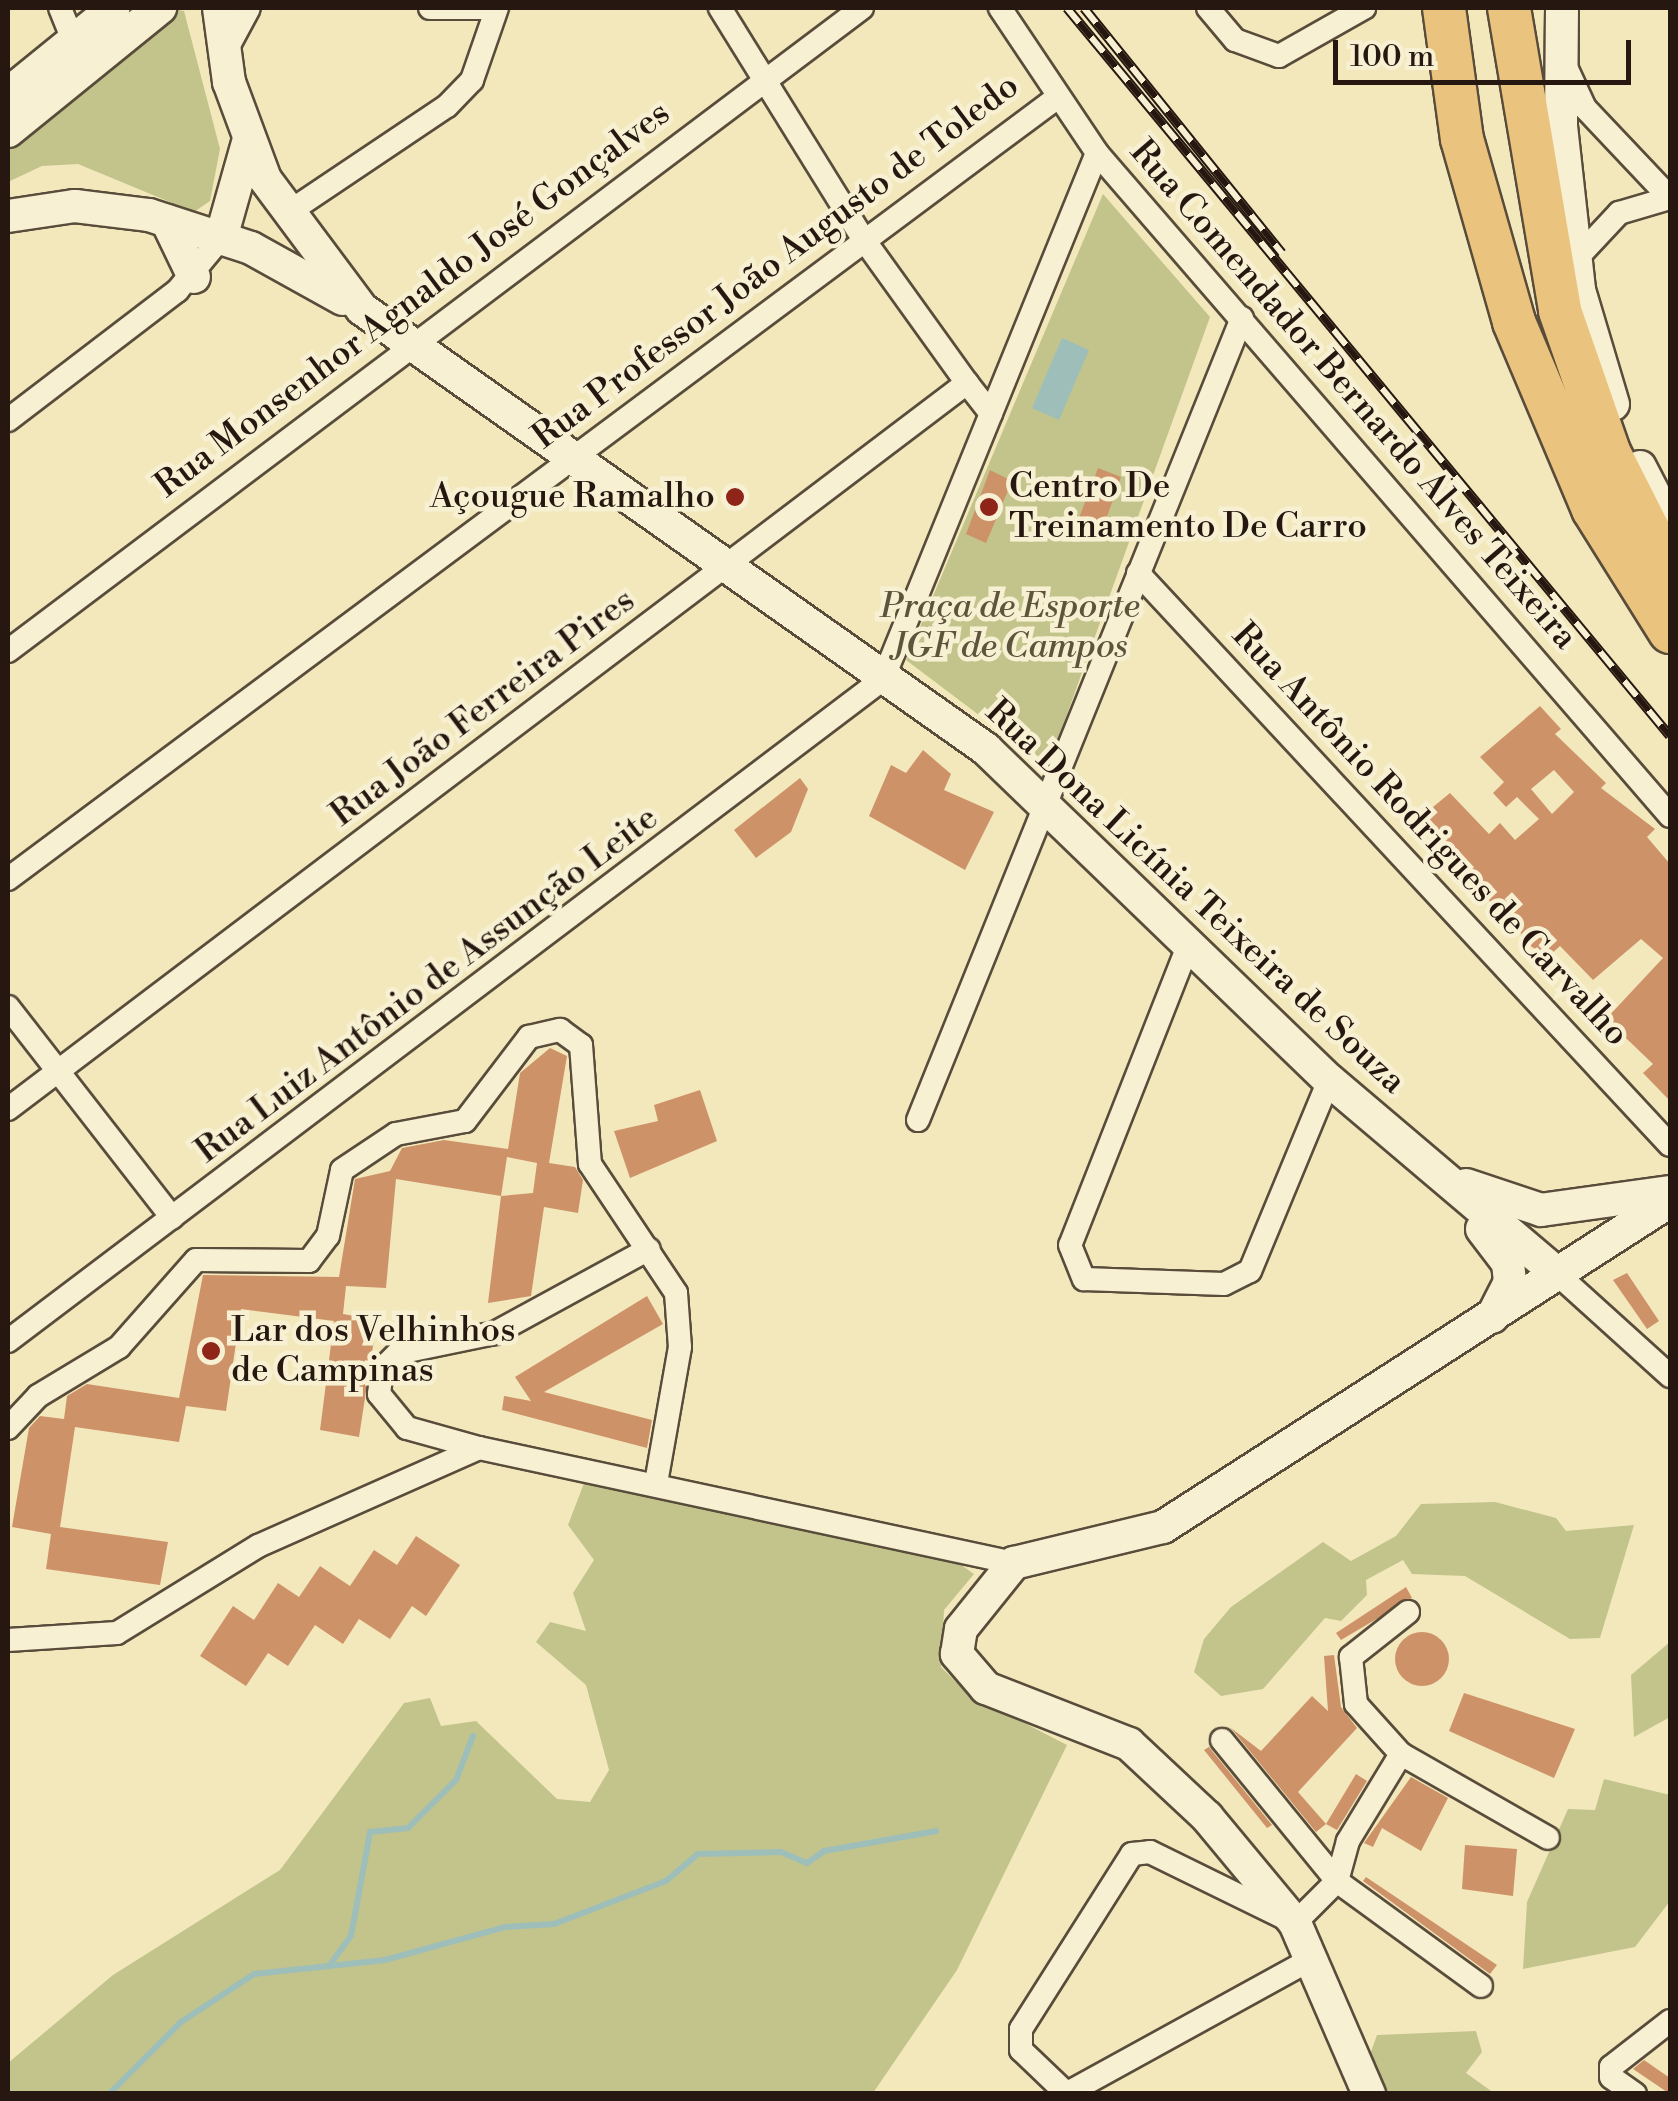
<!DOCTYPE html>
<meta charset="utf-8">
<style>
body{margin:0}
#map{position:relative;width:1678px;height:2101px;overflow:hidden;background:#f3e8bc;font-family:"Libre Bodoni",serif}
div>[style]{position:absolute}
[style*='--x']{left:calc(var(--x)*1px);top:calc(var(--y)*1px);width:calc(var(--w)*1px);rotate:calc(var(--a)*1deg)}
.green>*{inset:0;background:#c2c48c}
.water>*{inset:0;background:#9ebeba}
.stream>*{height:6px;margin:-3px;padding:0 3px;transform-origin:3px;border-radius:3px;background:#9ebeba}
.building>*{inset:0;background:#ce9268}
.round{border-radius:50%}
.roads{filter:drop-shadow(2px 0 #594c3b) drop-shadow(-2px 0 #594c3b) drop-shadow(0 2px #594c3b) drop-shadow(0 -2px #594c3b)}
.street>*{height:22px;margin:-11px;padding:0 11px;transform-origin:11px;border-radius:11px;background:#f7f0d3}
.secondary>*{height:32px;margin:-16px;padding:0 16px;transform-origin:16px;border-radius:16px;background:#f7f0d3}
.highway>*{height:42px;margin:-21px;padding:0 21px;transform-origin:21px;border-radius:21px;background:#eac47e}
.rail>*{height:10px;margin-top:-5px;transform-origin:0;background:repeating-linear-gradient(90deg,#f7f0d3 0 19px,#261810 0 38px);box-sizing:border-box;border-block:2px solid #261810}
.dots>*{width:28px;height:28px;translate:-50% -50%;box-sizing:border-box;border:5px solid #f7f0d3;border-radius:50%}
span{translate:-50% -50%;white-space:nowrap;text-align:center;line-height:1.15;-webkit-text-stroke:9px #f7f0d3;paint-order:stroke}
.street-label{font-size:35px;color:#261810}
.poi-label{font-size:35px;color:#261810}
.left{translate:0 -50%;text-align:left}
.right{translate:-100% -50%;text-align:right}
.park-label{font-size:35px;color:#5d543b;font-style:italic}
.frame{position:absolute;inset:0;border:10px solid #261810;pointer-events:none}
.scale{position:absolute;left:1333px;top:40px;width:298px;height:45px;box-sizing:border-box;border:5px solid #261810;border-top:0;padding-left:12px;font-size:30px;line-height:35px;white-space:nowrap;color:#261810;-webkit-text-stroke:8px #f7f0d3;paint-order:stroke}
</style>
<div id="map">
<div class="green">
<i style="clip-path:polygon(173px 9px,184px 11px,220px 149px,210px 201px,194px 212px,78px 164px,42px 166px,8px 182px,8px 142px)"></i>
<i style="clip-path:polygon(1103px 194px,1210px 317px,1048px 767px,906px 660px)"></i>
<i style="clip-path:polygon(586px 1478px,950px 1557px,974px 1574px,944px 1610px,941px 1667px,968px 1694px,1067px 1745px,957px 1970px,873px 2093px,8px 2094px,8px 2063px,113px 1975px,280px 1870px,404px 1703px,430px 1698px,441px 1726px,476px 1721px,557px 1799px,590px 1802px,609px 1770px,586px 1685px,536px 1642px,550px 1622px,586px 1631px,573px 1593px,594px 1560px,568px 1525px)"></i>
<i style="clip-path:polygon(1495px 1502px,1556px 1518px,1566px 1531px,1634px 1525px,1600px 1638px,1570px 1639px,1465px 1576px,1412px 1574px,1403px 1560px,1366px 1580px,1367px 1595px,1341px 1621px,1325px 1618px,1263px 1689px,1221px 1696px,1194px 1672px,1204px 1639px,1231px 1607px,1323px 1542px,1351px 1561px,1396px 1536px,1421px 1504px)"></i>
<i style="clip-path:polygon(1670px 1642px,1670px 1717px,1634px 1737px,1631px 1675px)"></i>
<i style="clip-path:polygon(1604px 1779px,1670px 1795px,1670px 1901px,1635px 1947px,1523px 1969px,1527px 1902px,1568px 1809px,1595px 1810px)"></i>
<i style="clip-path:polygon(1476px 2031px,1482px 2052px,1466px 2073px,1494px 2093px,1380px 2093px,1368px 2060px,1377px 2035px)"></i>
</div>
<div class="water">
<i style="clip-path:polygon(1062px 338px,1089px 350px,1059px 420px,1032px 408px)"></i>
</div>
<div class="stream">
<i style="--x:329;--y:1966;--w:37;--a:-54"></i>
<i style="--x:351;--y:1936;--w:106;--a:-79.6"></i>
<i style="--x:370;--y:1832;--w:38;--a:-6"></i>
<i style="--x:408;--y:1828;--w:68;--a:-45"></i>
<i style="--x:456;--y:1780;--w:47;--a:-68.9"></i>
<i style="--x:109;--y:2094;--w:102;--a:-45"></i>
<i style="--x:181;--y:2022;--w:87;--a:-33.3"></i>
<i style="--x:254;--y:1974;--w:132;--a:-6.1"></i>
<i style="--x:385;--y:1960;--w:124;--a:-15.4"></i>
<i style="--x:505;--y:1927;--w:49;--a:-3.5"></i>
<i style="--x:554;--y:1924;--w:120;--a:-21"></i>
<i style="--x:666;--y:1881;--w:42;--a:-40.2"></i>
<i style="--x:698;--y:1854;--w:83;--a:-1.4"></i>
<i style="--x:781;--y:1852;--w:28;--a:23"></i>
<i style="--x:807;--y:1863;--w:21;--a:-35"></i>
<i style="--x:824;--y:1851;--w:114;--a:-10.1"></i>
</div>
<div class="building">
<i style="clip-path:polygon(1098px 468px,1121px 477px,1103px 528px,1079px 518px)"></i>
<i style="clip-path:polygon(990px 470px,1012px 481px,986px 543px,966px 534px)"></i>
<i style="clip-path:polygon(evenodd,1540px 706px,1561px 729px,1555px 734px,1606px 783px,1601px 788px,1655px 829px,1647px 837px,1670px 864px,1670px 1101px,1643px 1073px,1653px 1064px,1606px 1019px,1663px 958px,1641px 939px,1593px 980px,1560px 946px,1549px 956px,1532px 947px,1416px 821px,1450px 793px,1489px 834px,1500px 823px,1515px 840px,1539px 819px,1517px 797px,1506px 807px,1493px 793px,1504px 782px,1480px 757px,1540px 706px,1554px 770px,1574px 792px,1552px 814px,1531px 789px,1554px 770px)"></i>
<i style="clip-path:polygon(923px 750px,951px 774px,944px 790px,994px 812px,965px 870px,869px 816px,891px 765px,906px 773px)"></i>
<i style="clip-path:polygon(800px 778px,808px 789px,791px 832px,756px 858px,734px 830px)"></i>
<i style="clip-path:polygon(evenodd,550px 1048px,567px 1056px,549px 1163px,575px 1167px,583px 1180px,578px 1213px,544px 1207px,531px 1296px,488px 1303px,501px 1196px,396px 1179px,386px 1288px,346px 1286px,343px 1314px,377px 1320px,359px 1437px,320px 1430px,334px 1321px,241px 1309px,226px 1411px,186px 1406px,179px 1442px,75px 1427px,60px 1527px,168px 1542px,160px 1585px,46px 1569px,51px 1534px,12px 1527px,29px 1428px,40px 1416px,64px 1419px,67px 1396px,87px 1384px,179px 1398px,203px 1275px,339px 1277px,355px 1179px,390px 1171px,402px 1148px,444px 1140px,508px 1149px,520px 1073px,550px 1048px,507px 1157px,537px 1163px,533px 1193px,501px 1196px,507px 1157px)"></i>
<i style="clip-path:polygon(700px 1090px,717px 1141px,630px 1178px,614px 1131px,658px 1121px,654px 1105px)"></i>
<i style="clip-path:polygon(1627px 1273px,1659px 1321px,1647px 1329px,1613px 1280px)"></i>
<i style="clip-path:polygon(647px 1296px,663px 1324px,544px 1392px,652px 1420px,647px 1448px,502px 1410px,504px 1396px,531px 1401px,515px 1377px)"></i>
<i style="clip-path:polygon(416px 1536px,460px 1565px,426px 1616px,412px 1606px,390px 1639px,359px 1619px,343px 1644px,315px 1625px,288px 1666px,268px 1653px,246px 1686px,200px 1656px,233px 1606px,254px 1620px,278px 1583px,299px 1597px,320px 1566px,350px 1586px,374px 1550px,397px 1565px)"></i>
<i style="clip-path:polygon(1406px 1587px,1412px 1598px,1341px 1640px,1336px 1633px)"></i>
<i class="round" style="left:1395px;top:1632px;width:54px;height:54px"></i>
<i style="clip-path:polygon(1334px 1655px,1341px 1707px,1357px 1728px,1298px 1792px,1326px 1824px,1316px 1832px,1231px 1728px,1261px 1751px,1312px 1696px,1328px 1711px,1324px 1656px)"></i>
<i style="clip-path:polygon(1464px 1693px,1575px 1729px,1554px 1778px,1449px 1731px)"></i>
<i style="clip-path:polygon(1209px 1747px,1272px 1825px,1267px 1828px,1204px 1750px)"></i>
<i style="clip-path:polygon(1356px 1774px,1367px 1781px,1337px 1830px,1326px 1824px)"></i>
<i style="clip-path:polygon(1411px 1777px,1448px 1798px,1421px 1851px,1382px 1828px,1373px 1847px,1364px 1843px)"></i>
<i style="clip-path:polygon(1465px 1845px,1517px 1849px,1513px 1896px,1462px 1889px)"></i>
<i style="clip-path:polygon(1366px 1877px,1497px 1965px,1490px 1974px,1363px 1881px)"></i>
<i style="clip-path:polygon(1644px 2060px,1670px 2078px,1670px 2094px,1633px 2069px)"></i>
</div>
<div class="roads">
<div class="street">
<i style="--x:60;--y:8;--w:35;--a:68"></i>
<i style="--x:430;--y:8;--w:62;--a:0"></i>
<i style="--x:720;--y:8;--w:269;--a:58.2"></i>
<i style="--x:862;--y:237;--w:180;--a:54.3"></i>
<i style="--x:1000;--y:8;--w:174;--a:56.2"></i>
<i style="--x:1097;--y:153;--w:876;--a:49.16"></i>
<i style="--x:1208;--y:8;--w:42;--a:49.8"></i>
<i style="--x:1235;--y:40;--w:47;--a:20"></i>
<i style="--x:1279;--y:56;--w:98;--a:-29.5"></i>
<i style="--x:228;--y:47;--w:44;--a:-61.7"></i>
<i style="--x:1565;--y:65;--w:47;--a:65.1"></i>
<i style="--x:1585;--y:108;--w:124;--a:46.6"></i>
<i style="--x:286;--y:214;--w:194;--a:-33.9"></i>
<i style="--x:447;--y:106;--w:36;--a:-46"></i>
<i style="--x:472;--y:80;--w:76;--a:-70.9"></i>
<i style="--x:1577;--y:258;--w:62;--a:-47"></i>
<i style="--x:1619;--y:213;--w:53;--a:-16.4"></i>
<i style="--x:8;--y:420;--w:213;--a:-37.4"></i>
<i style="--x:177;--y:291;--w:69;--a:-50.3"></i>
<i style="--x:1138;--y:573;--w:781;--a:47.08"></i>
<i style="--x:8;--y:651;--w:1069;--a:-36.98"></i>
<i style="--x:8;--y:879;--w:1309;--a:-36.68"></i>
<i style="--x:1190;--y:941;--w:327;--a:111.5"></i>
<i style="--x:1070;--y:1245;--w:37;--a:68"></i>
<i style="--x:1084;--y:1279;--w:140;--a:2"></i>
<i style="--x:1224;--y:1284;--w:29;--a:-27"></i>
<i style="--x:1250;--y:1271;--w:207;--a:-67.5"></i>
<i style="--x:8;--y:1007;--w:267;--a:52.1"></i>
<i style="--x:8;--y:1109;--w:1203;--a:-37.13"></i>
<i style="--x:967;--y:383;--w:39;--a:52"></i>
<i style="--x:918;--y:1120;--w:865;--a:-68"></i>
<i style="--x:1555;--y:1272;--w:155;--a:42.1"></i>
<i style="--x:8;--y:1341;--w:1097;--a:-37.11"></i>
<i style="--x:883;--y:679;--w:568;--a:-67.86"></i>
<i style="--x:8;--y:1428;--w:44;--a:-46.8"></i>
<i style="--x:38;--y:1396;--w:95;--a:-31.2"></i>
<i style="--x:119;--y:1347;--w:116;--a:-48.5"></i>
<i style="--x:196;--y:1260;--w:113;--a:0.5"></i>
<i style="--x:309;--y:1261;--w:31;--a:-53"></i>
<i style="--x:328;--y:1236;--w:67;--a:-78"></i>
<i style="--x:342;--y:1170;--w:65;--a:-33.7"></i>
<i style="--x:396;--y:1134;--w:70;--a:-10.7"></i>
<i style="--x:465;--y:1121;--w:106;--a:-52.7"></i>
<i style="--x:529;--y:1037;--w:32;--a:-13"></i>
<i style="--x:560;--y:1030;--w:26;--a:36"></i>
<i style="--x:581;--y:1045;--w:119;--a:85.7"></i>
<i style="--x:590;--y:1164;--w:155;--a:56.3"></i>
<i style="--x:676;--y:1293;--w:54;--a:85.8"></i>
<i style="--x:680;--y:1347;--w:138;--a:100"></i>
<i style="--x:479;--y:1448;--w:75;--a:-164.5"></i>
<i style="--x:407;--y:1428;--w:44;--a:-129.5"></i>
<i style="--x:379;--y:1394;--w:25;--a:-83"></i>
<i style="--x:382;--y:1369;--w:23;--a:-45"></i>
<i style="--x:398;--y:1353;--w:99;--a:-11.7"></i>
<i style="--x:495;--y:1333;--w:175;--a:-28.6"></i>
<i style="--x:1408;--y:1612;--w:73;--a:141.7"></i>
<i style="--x:1351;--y:1657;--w:47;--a:83.9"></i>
<i style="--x:1356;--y:1704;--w:67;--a:48"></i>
<i style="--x:1401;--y:1754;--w:169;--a:29.7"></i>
<i style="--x:8;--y:1640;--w:109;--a:-3.7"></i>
<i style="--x:117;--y:1633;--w:166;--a:-31.7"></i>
<i style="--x:258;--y:1546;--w:242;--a:-23.9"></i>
<i style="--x:479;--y:1448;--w:547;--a:12.13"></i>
<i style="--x:1222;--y:1740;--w:182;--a:50.8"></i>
<i style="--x:1337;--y:1881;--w:178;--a:36.1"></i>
<i style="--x:1066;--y:2093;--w:62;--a:-136.3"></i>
<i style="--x:1021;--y:2050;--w:21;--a:-90"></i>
<i style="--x:1021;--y:2029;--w:207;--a:-57.6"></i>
<i style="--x:1132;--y:1854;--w:18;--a:-6"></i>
<i style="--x:1150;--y:1852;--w:161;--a:26.1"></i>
<i style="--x:1295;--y:1923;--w:59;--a:-45"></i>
<i style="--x:1337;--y:1881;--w:41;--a:-74.6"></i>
<i style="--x:1348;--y:1841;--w:102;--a:-58.7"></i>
<i style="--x:1066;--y:2094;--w:282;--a:-28.8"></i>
<i style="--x:1635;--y:2094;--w:29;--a:-145"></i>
<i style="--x:1611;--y:2077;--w:10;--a:-90"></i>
<i style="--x:1611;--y:2067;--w:75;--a:-37.9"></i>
</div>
<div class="secondary">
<i style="--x:219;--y:8;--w:75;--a:82.3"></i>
<i style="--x:229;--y:82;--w:103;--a:69.6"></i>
<i style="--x:265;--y:179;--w:162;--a:53.3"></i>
<i style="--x:362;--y:309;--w:764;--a:35.19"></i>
<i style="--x:986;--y:749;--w:477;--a:44"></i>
<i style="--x:1329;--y:1080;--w:297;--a:40.3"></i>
<i style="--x:1562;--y:8;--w:118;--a:90.5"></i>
<i style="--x:1561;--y:126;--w:165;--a:83.7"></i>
<i style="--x:1579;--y:290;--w:119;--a:73.4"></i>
<i style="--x:8;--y:94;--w:136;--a:-39.1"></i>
<i style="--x:8;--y:131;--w:196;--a:-39"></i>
<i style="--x:8;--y:216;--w:68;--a:-8.5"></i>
<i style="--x:75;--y:206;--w:75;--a:6.9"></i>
<i style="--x:149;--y:215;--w:107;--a:17.9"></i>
<i style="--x:251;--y:248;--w:105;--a:29"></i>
<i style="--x:167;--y:221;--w:62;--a:64.3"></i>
<i style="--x:221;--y:238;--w:103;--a:-74.2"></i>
<i style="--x:1640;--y:467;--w:65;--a:62.7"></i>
<i style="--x:1466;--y:1185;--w:79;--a:18.4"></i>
<i style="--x:1541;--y:1210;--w:130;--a:-7.9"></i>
<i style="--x:1482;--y:1229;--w:43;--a:52.6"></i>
<i style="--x:1508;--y:1263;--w:19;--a:84"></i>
<i style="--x:1510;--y:1282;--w:39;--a:117"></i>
<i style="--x:1369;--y:2094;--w:186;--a:-113.4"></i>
<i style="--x:1295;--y:1923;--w:138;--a:-129.7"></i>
<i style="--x:1207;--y:1817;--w:107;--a:-136.9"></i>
<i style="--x:1129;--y:1744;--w:154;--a:-158.6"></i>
<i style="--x:986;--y:1688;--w:45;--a:-130.5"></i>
<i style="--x:957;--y:1654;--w:25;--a:-81"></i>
<i style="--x:961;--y:1629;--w:85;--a:-51.2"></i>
<i style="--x:1014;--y:1563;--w:153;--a:-13.6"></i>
<i style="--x:1163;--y:1527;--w:603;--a:-32.74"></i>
</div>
<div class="highway">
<i style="--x:1444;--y:8;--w:132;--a:82.2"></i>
<i style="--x:1462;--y:139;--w:190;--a:74.1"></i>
<i style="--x:1514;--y:322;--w:203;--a:67.1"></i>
<i style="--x:1593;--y:509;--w:145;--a:58"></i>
<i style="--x:1509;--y:8;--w:307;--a:80.4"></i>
<i style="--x:1560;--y:311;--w:149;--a:70.8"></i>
<i style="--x:1609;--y:452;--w:135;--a:63.1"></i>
</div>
</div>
<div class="rail">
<i style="--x:1067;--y:8;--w:945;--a:50.37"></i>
<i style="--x:1084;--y:8;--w:315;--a:51.1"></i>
</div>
<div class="dots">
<i style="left:735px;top:497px;background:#8f2418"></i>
<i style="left:989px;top:507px;background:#8f2418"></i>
<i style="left:211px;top:1351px;background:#8f2418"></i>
</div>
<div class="street-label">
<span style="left:776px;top:262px;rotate:-37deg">Rua Professor João Augusto de Toledo</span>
<span style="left:413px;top:300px;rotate:-37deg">Rua Monsenhor Agnaldo José Gonçalves</span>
<span style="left:1353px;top:395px;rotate:49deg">Rua Comendador Bernardo Alves Teixeira</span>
<span style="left:483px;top:708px;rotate:-37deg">Rua João Ferreira Pires</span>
<span style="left:1430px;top:835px;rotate:47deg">Rua Antônio Rodrigues de Carvalho</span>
<span style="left:1195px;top:897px;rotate:43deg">Rua Dona Licínia Teixeira de Souza</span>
<span style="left:427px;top:985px;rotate:-37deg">Rua Luiz Antônio de Assunção Leite</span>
</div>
<div class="poi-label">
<span class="left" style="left:1009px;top:507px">Centro De<br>Treinamento De Carro</span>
<span class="right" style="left:715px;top:497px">Açougue Ramalho</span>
<span class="left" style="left:231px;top:1351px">Lar dos Velhinhos<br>de Campinas</span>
</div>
<div class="park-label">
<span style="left:1010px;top:627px">Praça de Esporte<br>JGF de Campos</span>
</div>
<div class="frame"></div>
<div class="scale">100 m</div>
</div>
